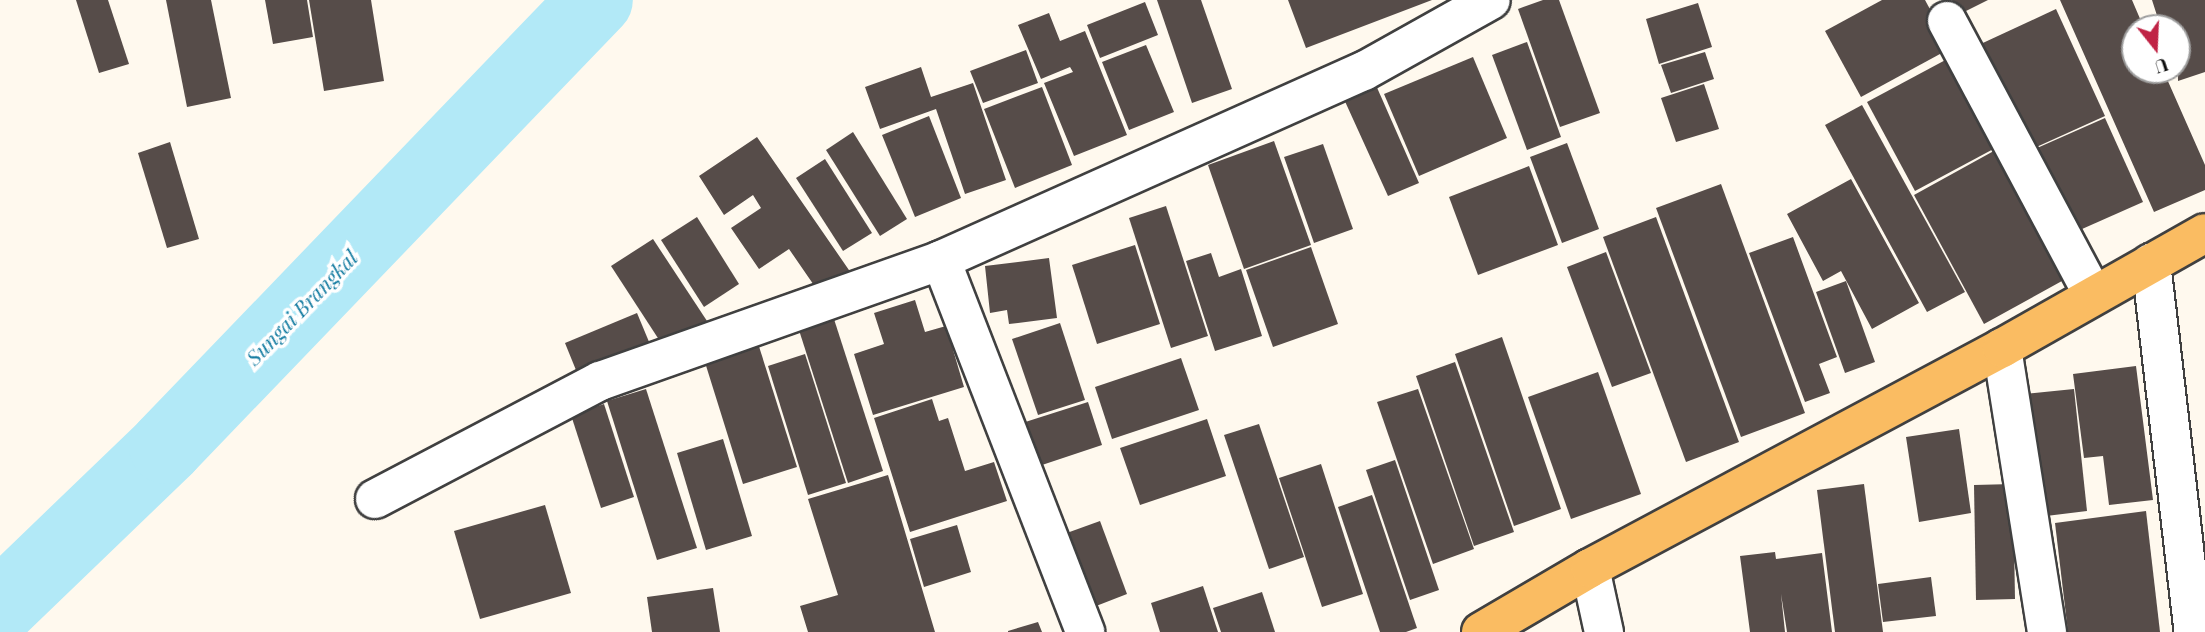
<!DOCTYPE html>
<style>
body{margin:0}
#map{position:relative;width:2205px;height:632px;overflow:hidden;background:#fff9ee;font-family:"Playfair Display",serif}
div>[style]{position:absolute}
[style*='--x']{left:calc(var(--x)*1px);top:calc(var(--y)*1px);width:calc(var(--w)*1px);rotate:calc(var(--a)*1deg)}
.river>*{height:74px;margin:-37px;padding:0 37px;transform-origin:37px;border-radius:37px;background:#b2e9f7}
.building>*{inset:0;background:#564c49}
.roads{filter:drop-shadow(2px 0 #404040) drop-shadow(-2px 0 #404040) drop-shadow(0 2px #404040) drop-shadow(0 -2px #404040)}
.minor>*{height:38px;margin:-19px;padding:0 19px;transform-origin:19px;border-radius:19px;background:#fff}
.major>*{height:38px;margin:-19px;padding:0 19px;transform-origin:19px;border-radius:19px;background:#fabc62}
span{translate:-50% -50%;white-space:nowrap;text-align:center;line-height:1.15;-webkit-text-stroke:7px #fff;paint-order:stroke}
.water-label{font-size:21px;color:#157ca1;font-style:italic}
.north{position:absolute;left:2121px;top:14px;width:70px;height:70px;box-sizing:border-box;background:#fff;border:2px solid #9e9e9e;border-radius:50%;rotate:162deg;font-size:19px;font-weight:700;line-height:28px;text-align:center;color:#0d0d0d}
.north::after{content:'';display:block;margin:auto;width:24px;height:32px;background:#c02345;clip-path:polygon(50% 0,100% 100%,50% 72%,0 100%)}
</style>
<div id="map">
<div class="river">
<i style="--x:0;--y:607;--w:231;--a:-43.9"></i>
<i style="--x:166;--y:447;--w:620;--a:-46.11"></i>
</div>
<div class="building">
<i style="clip-path:polygon(76px 0,108px 0,129px 64px,99px 73px)"></i>
<i style="clip-path:polygon(166px 0,211px 0,231px 98px,187px 107px)"></i>
<i style="clip-path:polygon(265px 0,307px 0,313px 37px,273px 44px)"></i>
<i style="clip-path:polygon(309px 0,371px 0,384px 81px,324px 91px)"></i>
<i style="clip-path:polygon(1157px 0,1201px 0,1232px 89px,1192px 103px)"></i>
<i style="clip-path:polygon(1288px 0,1432px 0,1306px 48px)"></i>
<i style="clip-path:polygon(1543px 0,1559px 0,1600px 113px,1560px 127px,1518px 9px)"></i>
<i style="clip-path:polygon(1882px 0,1925px 0,1951px 48px,1861px 97px,1825px 31px)"></i>
<i style="clip-path:polygon(1952px 0,1988px 0,1960px 14px)"></i>
<i style="clip-path:polygon(2060px 0,2132px 0,2144px 28px,2135px 28px,2135px 70px,2163px 70px,2205px 165px,2205px 190px,2154px 212px)"></i>
<i style="clip-path:polygon(2152px 0,2205px 0,2205px 72px,2178px 81px,2177px 28px,2161px 28px)"></i>
<i style="clip-path:polygon(1145px 2px,1158px 35px,1100px 58px,1087px 25px)"></i>
<i style="clip-path:polygon(1698px 3px,1712px 47px,1659px 64px,1646px 19px)"></i>
<i style="clip-path:polygon(2056px 9px,2105px 116px,2021px 154px,1972px 48px)"></i>
<i style="clip-path:polygon(1049px 13px,1060px 41px,1085px 31px,1127px 135px,1074px 156px,1044px 83px,1073px 72px,1070px 67px,1041px 79px,1018px 25px)"></i>
<i style="clip-path:polygon(1527px 42px,1561px 137px,1527px 150px,1492px 55px)"></i>
<i style="clip-path:polygon(1146px 45px,1174px 112px,1129px 130px,1102px 62px)"></i>
<i style="clip-path:polygon(1026px 50px,1038px 83px,983px 103px,970px 71px)"></i>
<i style="clip-path:polygon(1705px 52px,1714px 79px,1671px 93px,1661px 65px)"></i>
<i style="clip-path:polygon(1473px 57px,1507px 138px,1419px 176px,1384px 94px)"></i>
<i style="clip-path:polygon(1951px 57px,1999px 146px,1915px 191px,1867px 102px)"></i>
<i style="clip-path:polygon(921px 67px,931px 97px,973px 83px,1006px 180px,965px 194px,936px 109px,880px 129px,865px 87px)"></i>
<i style="clip-path:polygon(1375px 83px,1419px 183px,1388px 196px,1343px 97px)"></i>
<i style="clip-path:polygon(1704px 84px,1719px 129px,1676px 142px,1661px 98px)"></i>
<i style="clip-path:polygon(1042px 87px,1072px 165px,1015px 188px,984px 109px)"></i>
<i style="clip-path:polygon(1862px 105px,1965px 292px,1927px 312px,1825px 125px)"></i>
<i style="clip-path:polygon(929px 116px,961px 198px,915px 217px,882px 135px)"></i>
<i style="clip-path:polygon(2105px 118px,2143px 202px,2064px 237px,2026px 153px)"></i>
<i style="clip-path:polygon(853px 132px,907px 219px,880px 236px,826px 150px)"></i>
<i style="clip-path:polygon(757px 137px,851px 273px,820px 294px,789px 249px,759px 269px,731px 228px,761px 208px,753px 195px,724px 215px,699px 176px)"></i>
<i style="clip-path:polygon(1274px 141px,1311px 245px,1244px 269px,1208px 165px)"></i>
<i style="clip-path:polygon(170px 142px,199px 239px,167px 248px,138px 153px)"></i>
<i style="clip-path:polygon(1567px 143px,1599px 229px,1562px 243px,1530px 157px)"></i>
<i style="clip-path:polygon(1323px 144px,1353px 229px,1314px 243px,1284px 157px)"></i>
<i style="clip-path:polygon(2001px 147px,2071px 276px,1984px 324px,1914px 195px)"></i>
<i style="clip-path:polygon(825px 159px,872px 233px,843px 251px,796px 178px)"></i>
<i style="clip-path:polygon(1529px 166px,1558px 245px,1478px 275px,1449px 197px)"></i>
<i style="clip-path:polygon(1851px 179px,1919px 303px,1872px 329px,1841px 271px,1823px 281px,1787px 214px)"></i>
<i style="clip-path:polygon(1721px 184px,1805px 413px,1741px 437px,1656px 208px)"></i>
<i style="clip-path:polygon(1166px 206px,1208px 336px,1171px 348px,1129px 218px)"></i>
<i style="clip-path:polygon(697px 217px,739px 284px,704px 307px,661px 240px)"></i>
<i style="clip-path:polygon(1656px 217px,1739px 442px,1686px 462px,1603px 237px)"></i>
<i style="clip-path:polygon(1793px 237px,1837px 357px,1819px 364px,1830px 393px,1805px 402px,1749px 253px)"></i>
<i style="clip-path:polygon(653px 239px,709px 324px,667px 352px,611px 266px)"></i>
<i style="clip-path:polygon(1135px 245px,1160px 324px,1097px 344px,1072px 265px)"></i>
<i style="clip-path:polygon(1311px 247px,1338px 324px,1273px 347px,1246px 270px)"></i>
<i style="clip-path:polygon(1606px 252px,1651px 373px,1612px 387px,1567px 267px)"></i>
<i style="clip-path:polygon(1211px 253px,1219px 277px,1241px 269px,1262px 336px,1215px 351px,1186px 261px)"></i>
<i style="clip-path:polygon(1049px 258px,1057px 318px,1009px 324px,1007px 310px,990px 313px,985px 266px)"></i>
<i style="clip-path:polygon(1846px 281px,1875px 362px,1845px 373px,1816px 292px)"></i>
<i style="clip-path:polygon(915px 300px,925px 332px,946px 326px,964px 387px,873px 415px,854px 354px,884px 344px,874px 313px)"></i>
<i style="clip-path:polygon(637px 313px,652px 349px,580px 380px,565px 343px)"></i>
<i style="clip-path:polygon(833px 316px,883px 471px,848px 483px,798px 327px)"></i>
<i style="clip-path:polygon(1060px 323px,1085px 400px,1038px 415px,1012px 339px)"></i>
<i style="clip-path:polygon(1502px 337px,1561px 509px,1514px 526px,1455px 354px)"></i>
<i style="clip-path:polygon(757px 340px,797px 467px,743px 484px,703px 356px)"></i>
<i style="clip-path:polygon(805px 354px,846px 483px,808px 495px,768px 366px)"></i>
<i style="clip-path:polygon(1181px 358px,1199px 410px,1112px 439px,1095px 387px)"></i>
<i style="clip-path:polygon(1455px 362px,1514px 532px,1474px 546px,1416px 376px)"></i>
<i style="clip-path:polygon(2136px 366px,2153px 500px,2109px 505px,2103px 456px,2084px 458px,2073px 374px)"></i>
<i style="clip-path:polygon(1598px 372px,1641px 494px,1571px 519px,1528px 397px)"></i>
<i style="clip-path:polygon(646px 389px,697px 548px,657px 560px,607px 401px)"></i>
<i style="clip-path:polygon(1418px 389px,1474px 549px,1433px 564px,1377px 402px)"></i>
<i style="clip-path:polygon(2074px 389px,2087px 511px,2038px 517px,2025px 394px)"></i>
<i style="clip-path:polygon(932px 399px,939px 421px,948px 418px,965px 471px,994px 462px,1007px 501px,910px 532px,874px 418px)"></i>
<i style="clip-path:polygon(1088px 402px,1102px 445px,1033px 468px,1019px 424px)"></i>
<i style="clip-path:polygon(604px 404px,634px 497px,601px 508px,571px 415px)"></i>
<i style="clip-path:polygon(1207px 419px,1226px 476px,1140px 505px,1120px 448px)"></i>
<i style="clip-path:polygon(1259px 424px,1304px 557px,1269px 569px,1224px 435px)"></i>
<i style="clip-path:polygon(1959px 429px,1971px 513px,1919px 522px,1906px 437px)"></i>
<i style="clip-path:polygon(723px 439px,752px 536px,706px 550px,677px 453px)"></i>
<i style="clip-path:polygon(1395px 460px,1439px 590px,1410px 600px,1366px 470px)"></i>
<i style="clip-path:polygon(1321px 464px,1363px 594px,1322px 607px,1279px 478px)"></i>
<i style="clip-path:polygon(888px 475px,935px 632px,808px 632px,800px 606px,838px 595px,808px 499px)"></i>
<i style="clip-path:polygon(1864px 484px,1883px 632px,1835px 632px,1817px 490px)"></i>
<i style="clip-path:polygon(2013px 484px,2015px 599px,1976px 600px,1974px 485px)"></i>
<i style="clip-path:polygon(1372px 495px,1417px 628px,1406px 632px,1380px 632px,1338px 507px)"></i>
<i style="clip-path:polygon(545px 505px,571px 593px,480px 619px,454px 531px)"></i>
<i style="clip-path:polygon(2146px 511px,2160px 632px,2068px 632px,2055px 523px)"></i>
<i style="clip-path:polygon(1100px 521px,1127px 594px,1091px 608px,1064px 534px)"></i>
<i style="clip-path:polygon(957px 525px,971px 572px,924px 587px,910px 539px)"></i>
<i style="clip-path:polygon(1775px 552px,1776px 559px,1822px 553px,1832px 632px,1787px 632px,1781px 594px,1785px 632px,1750px 632px,1740px 556px)"></i>
<i style="clip-path:polygon(1931px 577px,1936px 616px,1883px 622px,1878px 584px)"></i>
<i style="clip-path:polygon(1203px 586px,1218px 632px,1160px 632px,1151px 603px)"></i>
<i style="clip-path:polygon(713px 588px,720px 632px,652px 632px,647px 597px)"></i>
<i style="clip-path:polygon(1262px 592px,1275px 632px,1221px 632px,1213px 608px)"></i>
<i style="clip-path:polygon(1038px 622px,1042px 632px,1008px 632px,1008px 631px)"></i>
</div>
<div class="roads">
<div class="minor">
<i style="--x:1947;--y:21;--w:310;--a:61.9"></i>
<i style="--x:941;--y:260;--w:399;--a:68.8"></i>
<i style="--x:2151;--y:263;--w:371;--a:83.4"></i>
<i style="--x:2002;--y:348;--w:288;--a:81"></i>
<i style="--x:375;--y:499;--w:254;--a:-27.7"></i>
<i style="--x:600;--y:381;--w:362;--a:-19.5"></i>
<i style="--x:941;--y:260;--w:463;--a:-24.1"></i>
<i style="--x:1364;--y:71;--w:145;--a:-29.2"></i>
<i style="--x:1590;--y:568;--w:66;--a:77.7"></i>
</div>
<div class="major">
<i style="--x:1481;--y:632;--w:126;--a:-30.4"></i>
<i style="--x:1590;--y:568;--w:467;--a:-28.1"></i>
<i style="--x:2002;--y:348;--w:233;--a:-29.5"></i>
</div>
</div>
<div class="water-label">
<span style="left:301px;top:307px;rotate:-46deg">Sungai Brangkal</span>
</div>
<div class="north">U</div>
</div>
